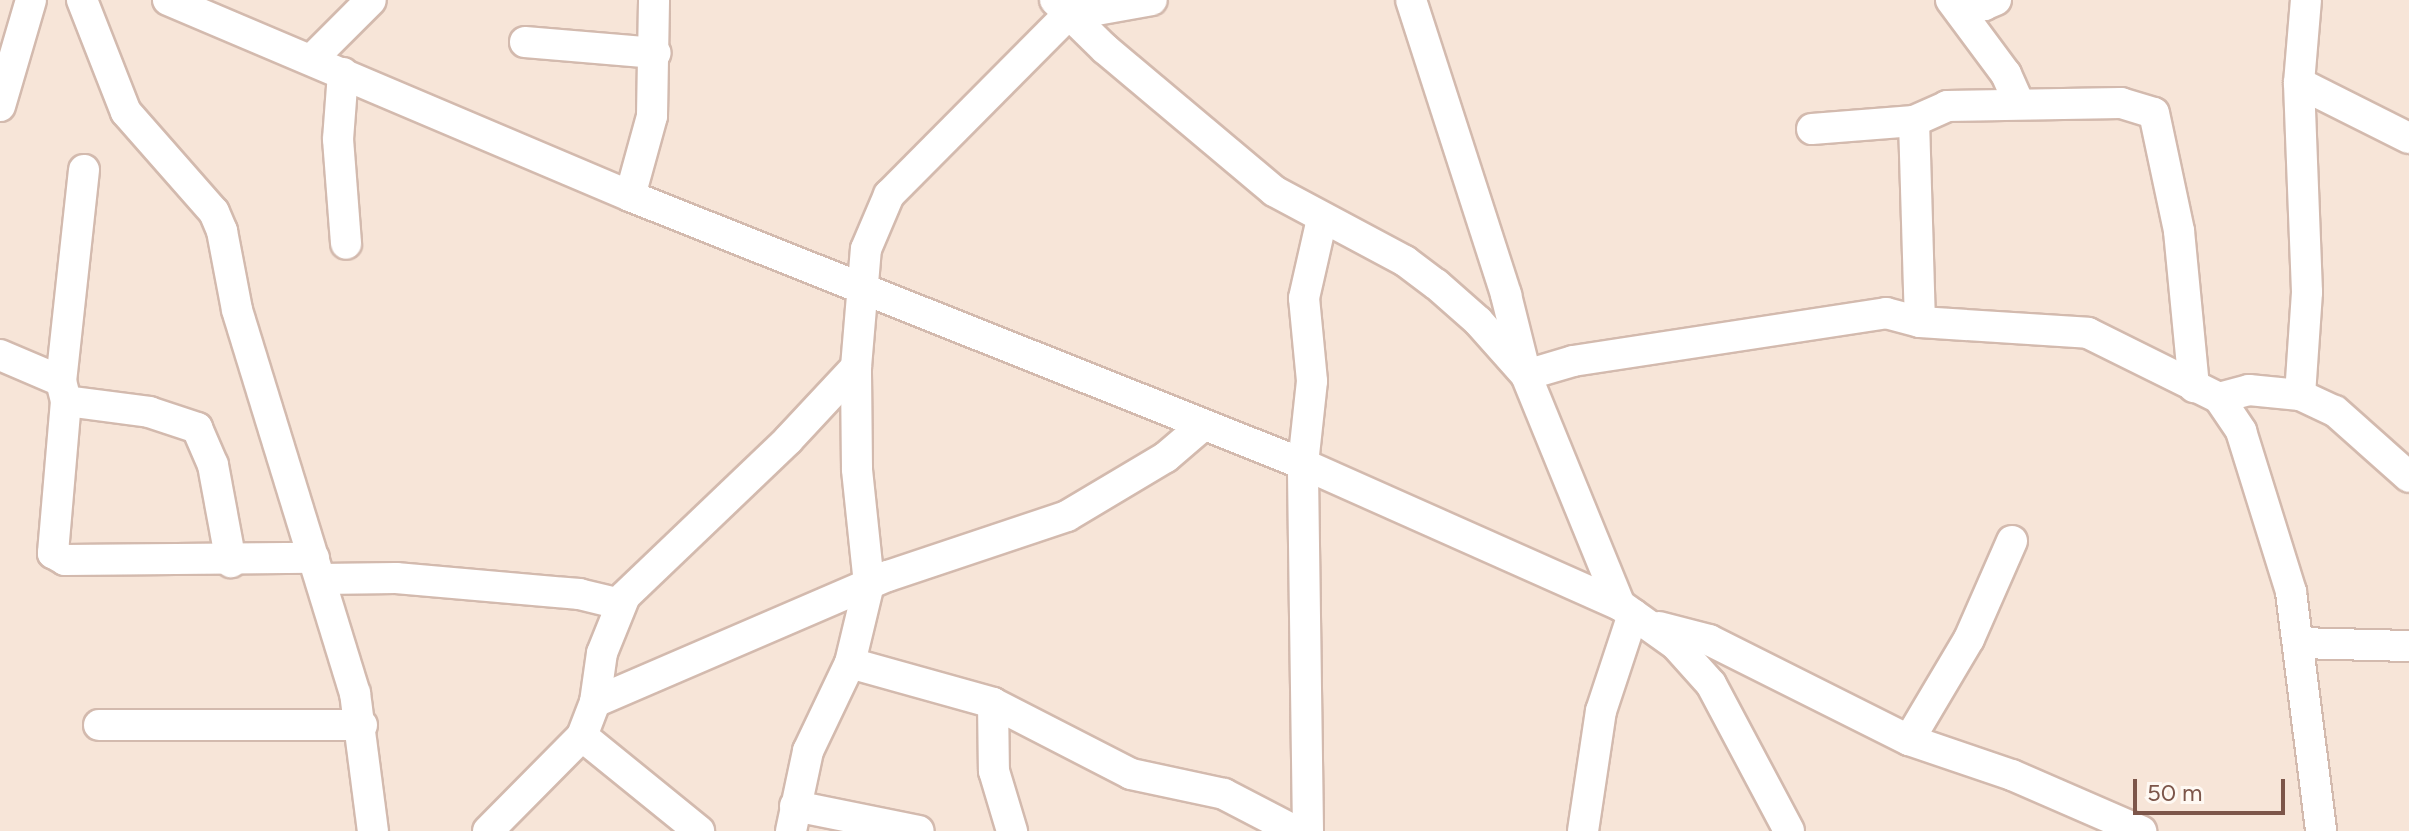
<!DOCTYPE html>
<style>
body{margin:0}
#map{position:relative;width:2409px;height:831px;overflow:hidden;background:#fef4ea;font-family:Figtree,sans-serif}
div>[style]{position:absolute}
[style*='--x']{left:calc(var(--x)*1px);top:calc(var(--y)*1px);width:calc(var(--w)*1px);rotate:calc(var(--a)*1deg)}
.residential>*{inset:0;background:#f7e5d8}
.roads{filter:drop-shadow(2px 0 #d3baae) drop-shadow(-2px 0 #d3baae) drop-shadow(0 2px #d3baae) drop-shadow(0 -2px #d3baae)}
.minor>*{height:30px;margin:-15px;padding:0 15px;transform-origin:15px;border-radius:15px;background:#fff}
span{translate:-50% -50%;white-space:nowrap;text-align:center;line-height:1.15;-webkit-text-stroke:8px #fff9f3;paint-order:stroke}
.scale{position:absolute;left:2133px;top:779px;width:152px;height:36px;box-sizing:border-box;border:4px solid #7d564a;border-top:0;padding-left:10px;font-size:24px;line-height:28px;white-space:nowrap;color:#7d564a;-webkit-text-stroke:6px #fff9f3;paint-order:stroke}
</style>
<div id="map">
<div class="residential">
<i style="clip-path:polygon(0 0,2409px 0,2409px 831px,0 831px)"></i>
</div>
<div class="roads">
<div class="minor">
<i style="--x:82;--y:0;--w:120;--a:68.6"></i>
<i style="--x:126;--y:112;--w:133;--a:48.7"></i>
<i style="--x:214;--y:212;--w:21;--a:67"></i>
<i style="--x:222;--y:231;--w:80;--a:79.2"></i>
<i style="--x:237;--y:310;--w:401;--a:72.9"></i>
<i style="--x:355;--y:693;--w:139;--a:82.6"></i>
<i style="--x:168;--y:0;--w:502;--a:22.99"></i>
<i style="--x:630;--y:196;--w:724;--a:21.71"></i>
<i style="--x:1303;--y:464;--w:347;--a:24"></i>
<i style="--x:1620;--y:605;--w:69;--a:35.5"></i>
<i style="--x:1676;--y:645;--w:52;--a:48.1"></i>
<i style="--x:1711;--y:684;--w:166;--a:62"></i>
<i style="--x:1055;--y:0;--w:70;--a:44.4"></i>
<i style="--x:1105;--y:49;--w:221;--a:40"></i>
<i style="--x:1274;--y:191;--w:149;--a:28.1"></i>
<i style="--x:1405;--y:261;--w:39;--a:37"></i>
<i style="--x:1436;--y:284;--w:56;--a:41.4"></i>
<i style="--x:1478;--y:321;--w:72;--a:48.4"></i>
<i style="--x:1526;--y:375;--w:49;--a:-16.6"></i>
<i style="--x:1573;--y:361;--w:317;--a:-8.7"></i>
<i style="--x:1886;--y:313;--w:35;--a:15"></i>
<i style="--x:1920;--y:322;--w:168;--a:3.7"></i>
<i style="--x:2088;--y:333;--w:146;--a:26.4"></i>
<i style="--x:2219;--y:398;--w:31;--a:-15"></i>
<i style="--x:2249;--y:390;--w:51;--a:5.6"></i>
<i style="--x:2300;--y:395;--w:38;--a:25"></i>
<i style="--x:2335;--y:411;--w:99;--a:41.7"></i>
<i style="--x:1411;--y:0;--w:310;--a:72.1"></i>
<i style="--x:1506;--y:295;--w:82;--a:76"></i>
<i style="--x:1526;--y:375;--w:248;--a:67.8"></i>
<i style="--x:1951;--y:0;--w:92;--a:53.4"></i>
<i style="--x:2006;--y:74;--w:32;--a:66"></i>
<i style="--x:1962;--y:0;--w:23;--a:13"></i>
<i style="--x:1984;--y:5;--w:13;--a:-23"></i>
<i style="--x:525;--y:42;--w:131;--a:4.8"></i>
<i style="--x:312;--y:59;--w:83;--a:-45"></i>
<i style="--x:343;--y:73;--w:66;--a:94.3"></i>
<i style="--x:338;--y:139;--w:105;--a:85.6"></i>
<i style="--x:2299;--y:83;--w:123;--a:26.6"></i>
<i style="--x:0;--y:106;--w:110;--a:-73.7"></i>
<i style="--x:1914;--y:121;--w:201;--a:88.3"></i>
<i style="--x:1812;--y:129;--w:102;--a:-4.5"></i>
<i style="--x:1914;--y:121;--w:36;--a:-24"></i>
<i style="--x:1947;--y:106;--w:174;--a:-1"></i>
<i style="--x:2121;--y:103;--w:34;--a:17"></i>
<i style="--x:2154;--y:113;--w:121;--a:78"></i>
<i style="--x:2179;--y:231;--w:157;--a:84.5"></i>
<i style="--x:84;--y:170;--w:212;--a:96.2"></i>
<i style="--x:61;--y:381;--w:21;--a:76"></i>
<i style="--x:66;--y:401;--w:153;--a:94.9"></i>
<i style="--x:53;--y:553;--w:14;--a:30"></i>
<i style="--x:65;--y:560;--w:249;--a:-0.5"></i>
<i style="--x:630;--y:196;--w:83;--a:-74.6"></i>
<i style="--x:652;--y:116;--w:116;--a:-89"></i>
<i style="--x:0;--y:355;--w:66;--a:23.1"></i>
<i style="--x:2300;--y:395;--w:103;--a:-86.1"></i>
<i style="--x:2307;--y:292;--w:209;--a:-92.2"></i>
<i style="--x:2299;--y:83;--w:83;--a:-85.2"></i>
<i style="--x:2219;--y:398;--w:40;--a:56"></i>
<i style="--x:2241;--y:431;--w:169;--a:72.7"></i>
<i style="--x:2291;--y:592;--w:241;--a:82.8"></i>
<i style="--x:66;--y:401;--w:84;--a:7.5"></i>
<i style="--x:149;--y:412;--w:51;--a:18.4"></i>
<i style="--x:197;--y:428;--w:40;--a:66.6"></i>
<i style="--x:213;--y:465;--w:99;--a:79.5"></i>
<i style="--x:321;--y:579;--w:75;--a:-0.8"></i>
<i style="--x:396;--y:578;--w:184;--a:5"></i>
<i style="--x:579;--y:594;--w:42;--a:13.7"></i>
<i style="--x:1659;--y:627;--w:52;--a:14.6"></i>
<i style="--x:1709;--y:640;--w:224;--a:26.6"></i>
<i style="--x:1909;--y:740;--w:109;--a:18.8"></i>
<i style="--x:2012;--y:775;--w:141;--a:23.5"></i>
<i style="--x:2300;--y:643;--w:109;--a:1.6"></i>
<i style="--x:850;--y:663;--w:148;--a:15.6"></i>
<i style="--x:993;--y:703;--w:155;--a:27.2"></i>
<i style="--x:1131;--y:774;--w:95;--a:12.1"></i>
<i style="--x:1224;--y:794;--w:80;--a:27.5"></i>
<i style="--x:595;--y:702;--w:319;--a:-23.3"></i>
<i style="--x:888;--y:576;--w:189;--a:-18.5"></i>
<i style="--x:1067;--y:516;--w:115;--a:-30.8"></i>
<i style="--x:1166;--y:457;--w:46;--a:-40.6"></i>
<i style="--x:993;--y:703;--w:68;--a:89.2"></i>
<i style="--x:994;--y:771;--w:63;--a:73.3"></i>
<i style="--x:99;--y:725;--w:263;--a:0"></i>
<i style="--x:582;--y:736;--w:151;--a:39.1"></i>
<i style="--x:1909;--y:740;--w:117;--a:-59.3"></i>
<i style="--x:1969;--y:639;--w:107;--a:-66.3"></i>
<i style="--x:795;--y:806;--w:126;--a:11.4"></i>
<i style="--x:488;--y:831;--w:134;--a:-45.3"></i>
<i style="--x:582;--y:736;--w:36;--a:-69"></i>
<i style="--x:595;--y:702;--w:49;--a:-81.9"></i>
<i style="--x:602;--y:653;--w:61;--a:-68"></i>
<i style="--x:625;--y:596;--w:226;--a:-43.7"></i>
<i style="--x:788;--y:440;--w:100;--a:-47"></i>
<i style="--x:856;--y:367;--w:118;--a:-85.2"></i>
<i style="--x:866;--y:249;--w:59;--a:-66.9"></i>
<i style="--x:889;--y:195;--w:254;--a:-45.2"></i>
<i style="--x:1068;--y:15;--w:85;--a:-10.1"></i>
<i style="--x:791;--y:831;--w:82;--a:-78"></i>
<i style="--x:808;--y:751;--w:98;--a:-64.5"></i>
<i style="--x:850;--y:663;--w:81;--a:-76.5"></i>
<i style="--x:869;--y:584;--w:116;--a:-96"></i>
<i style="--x:857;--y:469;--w:102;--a:-90.6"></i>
<i style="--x:1308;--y:831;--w:367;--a:-90.8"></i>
<i style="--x:1303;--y:464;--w:83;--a:-83.8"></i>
<i style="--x:1312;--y:381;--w:83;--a:-95.5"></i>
<i style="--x:1304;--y:298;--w:81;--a:-77.2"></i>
<i style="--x:1583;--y:831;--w:121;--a:-81.5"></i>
<i style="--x:1601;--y:711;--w:102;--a:-71.7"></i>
</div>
</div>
<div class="scale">50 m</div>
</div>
